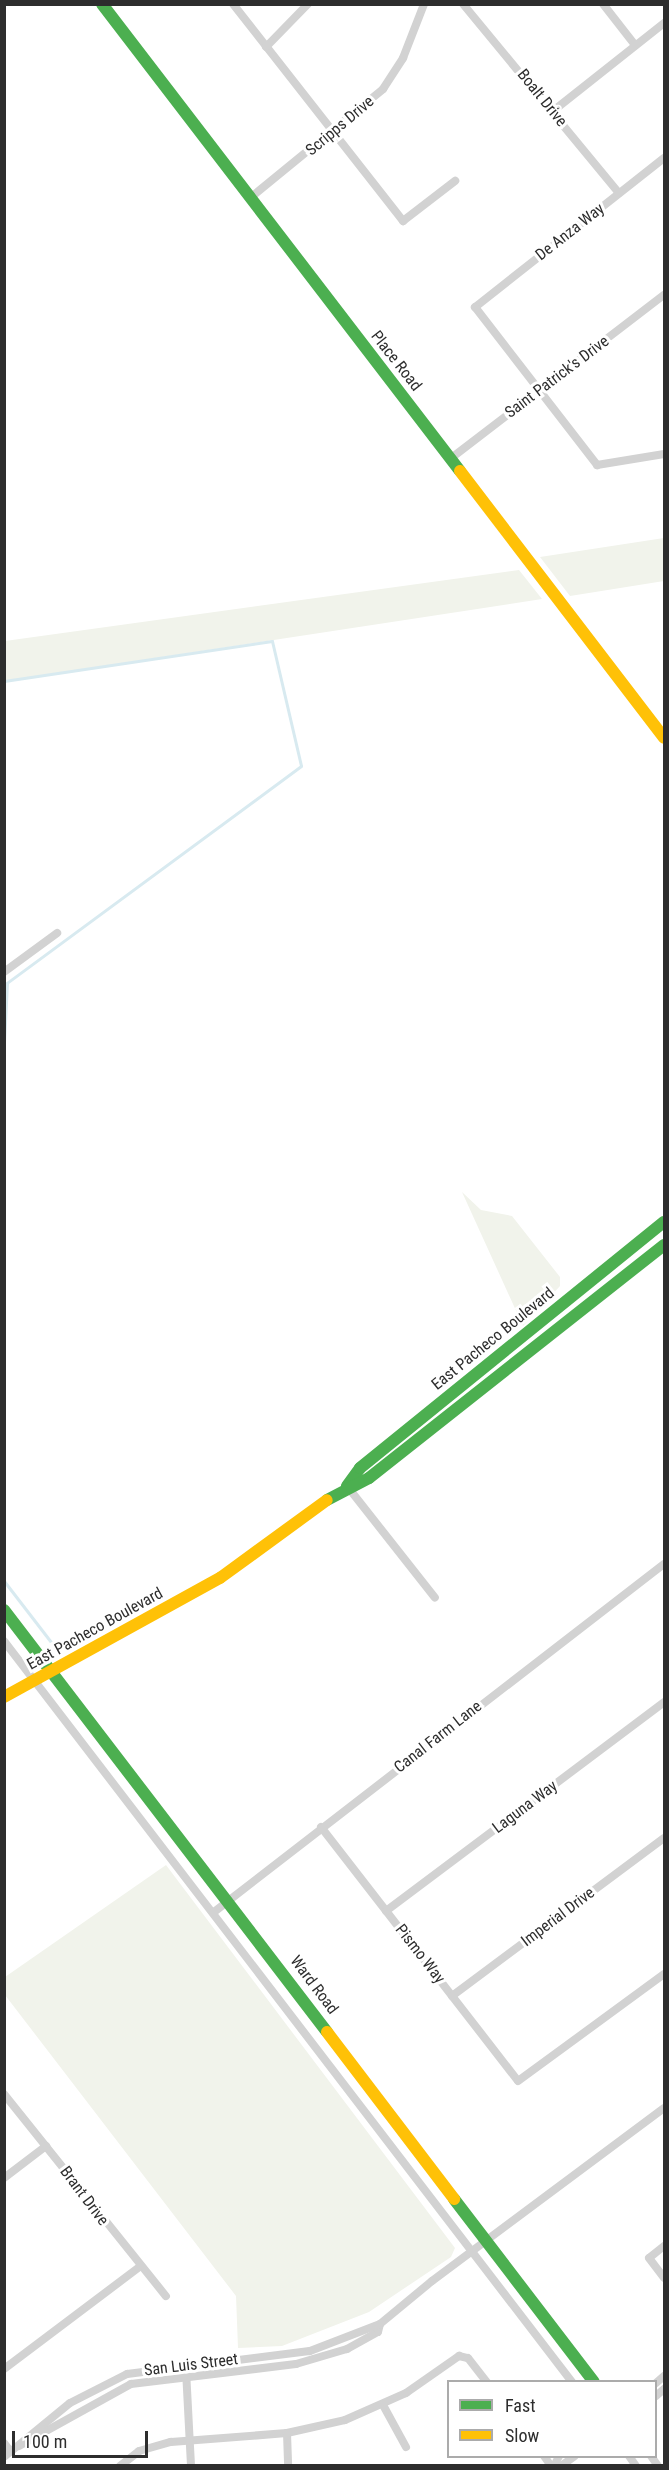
<!DOCTYPE html>
<style>
body{margin:0}
#map{position:relative;width:669px;height:2470px;overflow:hidden;background:#fff;font-family:"Roboto Condensed",sans-serif}
div>[style]{position:absolute}
[style*='--x']{left:calc(var(--x)*1px);top:calc(var(--y)*1px);width:calc(var(--w)*1px);rotate:calc(var(--a)*1deg)}
.green>*{inset:0;background:#f1f3eb}
.stream>*{height:3px;margin:-1.5px;padding:0 1.5px;transform-origin:1.5px;border-radius:1.5px;background:#d8eaf0}
.street>*{height:8px;margin:-4px;padding:0 4px;transform-origin:4px;border-radius:4px;background:#d2d2d2}
.fast>*{height:12px;margin:-6px;padding:0 6px;transform-origin:6px;border-radius:6px;background:#4caf50}
.slow>*{height:12px;margin:-6px;padding:0 6px;transform-origin:6px;border-radius:6px;background:#ffc107}
span{translate:-50% -50%;white-space:nowrap;text-align:center;line-height:1.15;-webkit-text-stroke:6px #fff;paint-order:stroke}
.street-label{font-size:16px;color:#2d2d2d}
.frame{position:absolute;inset:0;border:6px solid #2d2d2d;pointer-events:none}
.legend{position:absolute;left:447px;top:2380px;width:210px;height:78px;box-sizing:border-box;background:#fff;border:2px solid #ababab;margin:0;padding:8px 10px;list-style:none;font-size:18px;color:#2d2d2d}
.legend li{display:flex;align-items:center;gap:12px;height:30px}
.legend b{width:30px;border:2px solid #ababab}
.scale{position:absolute;left:12px;top:2431px;width:136px;height:27px;box-sizing:border-box;border:3px solid #2d2d2d;border-top:0;padding-left:8px;font-size:18px;line-height:21px;white-space:nowrap;color:#2d2d2d;-webkit-text-stroke:4px #fff;paint-order:stroke}
</style>
<div id="map">
<div class="green">
<i style="clip-path:polygon(664px 538px,664px 581px,570px 596px,540px 557px)"></i>
<i style="clip-path:polygon(519px 570px,542px 599px,5px 681px,5px 641px)"></i>
<i style="clip-path:polygon(462px 1192px,481px 1210px,512px 1216px,560px 1277px,560px 1286px,523px 1326px)"></i>
<i style="clip-path:polygon(166px 1865px,455px 2248px,451px 2257px,369px 2312px,282px 2346px,238px 2348px,236px 2296px,5px 1995px,5px 1977px)"></i>
</div>
<div class="stream">
<i style="--x:4;--y:681;--w:271;--a:-8.5"></i>
<i style="--x:272;--y:641;--w:128;--a:76.9"></i>
<i style="--x:301;--y:766;--w:365;--a:143.6"></i>
<i style="--x:7;--y:983;--w:59;--a:92.9"></i>
<i style="--x:4;--y:1581;--w:82;--a:52.4"></i>
</div>
<div class="street">
<i style="--x:233;--y:4;--w:276;--a:51.9"></i>
<i style="--x:403;--y:221;--w:66;--a:-37.6"></i>
<i style="--x:463;--y:4;--w:245;--a:50.5"></i>
<i style="--x:603;--y:4;--w:52;--a:52"></i>
<i style="--x:266;--y:47;--w:60;--a:-45.7"></i>
<i style="--x:553;--y:111;--w:142;--a:-38.4"></i>
<i style="--x:664;--y:158;--w:241;--a:141.7"></i>
<i style="--x:475;--y:307;--w:200;--a:52.3"></i>
<i style="--x:597;--y:465;--w:68;--a:-9.3"></i>
<i style="--x:250;--y:198;--w:172;--a:-39.3"></i>
<i style="--x:383;--y:89;--w:37;--a:-57"></i>
<i style="--x:403;--y:58;--w:58;--a:-68.7"></i>
<i style="--x:450;--y:459;--w:270;--a:-37.5"></i>
<i style="--x:4;--y:972;--w:66;--a:-36.3"></i>
<i style="--x:347;--y:1486;--w:142;--a:51.8"></i>
<i style="--x:4;--y:1641;--w:934;--a:52.53"></i>
<i style="--x:321;--y:1827;--w:321;--a:52.2"></i>
<i style="--x:518;--y:2081;--w:181;--a:-36.2"></i>
<i style="--x:386;--y:1911;--w:348;--a:-36.9"></i>
<i style="--x:214;--y:1912;--w:569;--a:-37.72"></i>
<i style="--x:452;--y:1996;--w:264;--a:-36.7"></i>
<i style="--x:4;--y:2094;--w:259;--a:51.3"></i>
<i style="--x:4;--y:2178;--w:53;--a:-37.3"></i>
<i style="--x:664;--y:2246;--w:19;--a:141"></i>
<i style="--x:649;--y:2258;--w:25;--a:53"></i>
<i style="--x:4;--y:2369;--w:168;--a:-37"></i>
<i style="--x:186;--y:2370;--w:96;--a:87"></i>
<i style="--x:656;--y:2383;--w:11;--a:-41"></i>
<i style="--x:656;--y:2396;--w:11;--a:-41"></i>
<i style="--x:383;--y:2405;--w:48;--a:61.3"></i>
<i style="--x:287;--y:2433;--w:33;--a:88"></i>
<i style="--x:4;--y:2443;--w:11;--a:52"></i>
<i style="--x:19;--y:2446;--w:128;--a:-29"></i>
<i style="--x:131;--y:2384;--w:166;--a:-6.9"></i>
<i style="--x:296;--y:2364;--w:53;--a:-16.4"></i>
<i style="--x:347;--y:2349;--w:35;--a:-29"></i>
<i style="--x:378;--y:2332;--w:8;--a:-76"></i>
<i style="--x:380;--y:2324;--w:67;--a:-39.6"></i>
<i style="--x:432;--y:2281;--w:289;--a:-36.7"></i>
<i style="--x:544;--y:2456;--w:12;--a:55"></i>
<i style="--x:629;--y:2456;--w:12;--a:55"></i>
<i style="--x:651;--y:2456;--w:12;--a:55"></i>
<i style="--x:4;--y:2457;--w:85;--a:-39.3"></i>
<i style="--x:70;--y:2403;--w:64;--a:-27"></i>
<i style="--x:127;--y:2374;--w:184;--a:-7.2"></i>
<i style="--x:310;--y:2351;--w:75;--a:-21.1"></i>
<i style="--x:120;--y:2466;--w:24;--a:-38"></i>
<i style="--x:139;--y:2451;--w:33;--a:-16"></i>
<i style="--x:171;--y:2442;--w:116;--a:-4.4"></i>
<i style="--x:287;--y:2433;--w:59;--a:-12.6"></i>
<i style="--x:345;--y:2420;--w:67;--a:-23.9"></i>
<i style="--x:406;--y:2393;--w:65;--a:-34.9"></i>
<i style="--x:459;--y:2356;--w:9;--a:13"></i>
<i style="--x:468;--y:2358;--w:31;--a:52"></i>
<i style="--x:554;--y:2466;--w:11;--a:-63"></i>
<i style="--x:561;--y:2466;--w:17;--a:-36"></i>
</div>
<div class="fast">
<i style="--x:102;--y:4;--w:588;--a:52.53"></i>
<i style="--x:347;--y:1486;--w:22;--a:-54"></i>
<i style="--x:360;--y:1468;--w:391;--a:-39"></i>
<i style="--x:327;--y:1500;--w:47;--a:-27.6"></i>
<i style="--x:369;--y:1478;--w:376;--a:-38.3"></i>
<i style="--x:4;--y:1610;--w:531;--a:52.57"></i>
<i style="--x:454;--y:2199;--w:230;--a:52.6"></i>
</div>
<div class="slow">
<i style="--x:460;--y:471;--w:336;--a:52.6"></i>
<i style="--x:4;--y:1697;--w:247;--a:-28.9"></i>
<i style="--x:220;--y:1578;--w:132;--a:-36.1"></i>
<i style="--x:327;--y:2032;--w:210;--a:52.7"></i>
</div>
<div class="street-label">
<span style="left:542px;top:98px;rotate:51deg">Boalt Drive</span>
<span style="left:340px;top:126px;rotate:-40deg">Scripps Drive</span>
<span style="left:570px;top:232px;rotate:-38deg">De Anza Way</span>
<span style="left:396px;top:361px;rotate:52deg">Place Road</span>
<span style="left:557px;top:377px;rotate:-37deg">Saint Patrick's Drive</span>
<span style="left:493px;top:1339px;rotate:-39deg">East Pacheco Boulevard</span>
<span style="left:95px;top:1629px;rotate:-29deg">East Pacheco Boulevard</span>
<span style="left:438px;top:1737px;rotate:-38deg">Canal Farm Lane</span>
<span style="left:525px;top:1807px;rotate:-37deg">Laguna Way</span>
<span style="left:558px;top:1917px;rotate:-37deg">Imperial Drive</span>
<span style="left:420px;top:1954px;rotate:52deg">Pismo Way</span>
<span style="left:314px;top:1985px;rotate:53deg">Ward Road</span>
<span style="left:84px;top:2196px;rotate:53deg">Brant Drive</span>
<span style="left:191px;top:2365px;rotate:-7deg">San Luis Street</span>
</div>
<div class="frame"></div>
<ul class="legend">
<li><b style="height:8px;background:#4caf50"></b>Fast</li>
<li><b style="height:8px;background:#ffc107"></b>Slow</li>
</ul>
<div class="scale">100 m</div>
</div>
